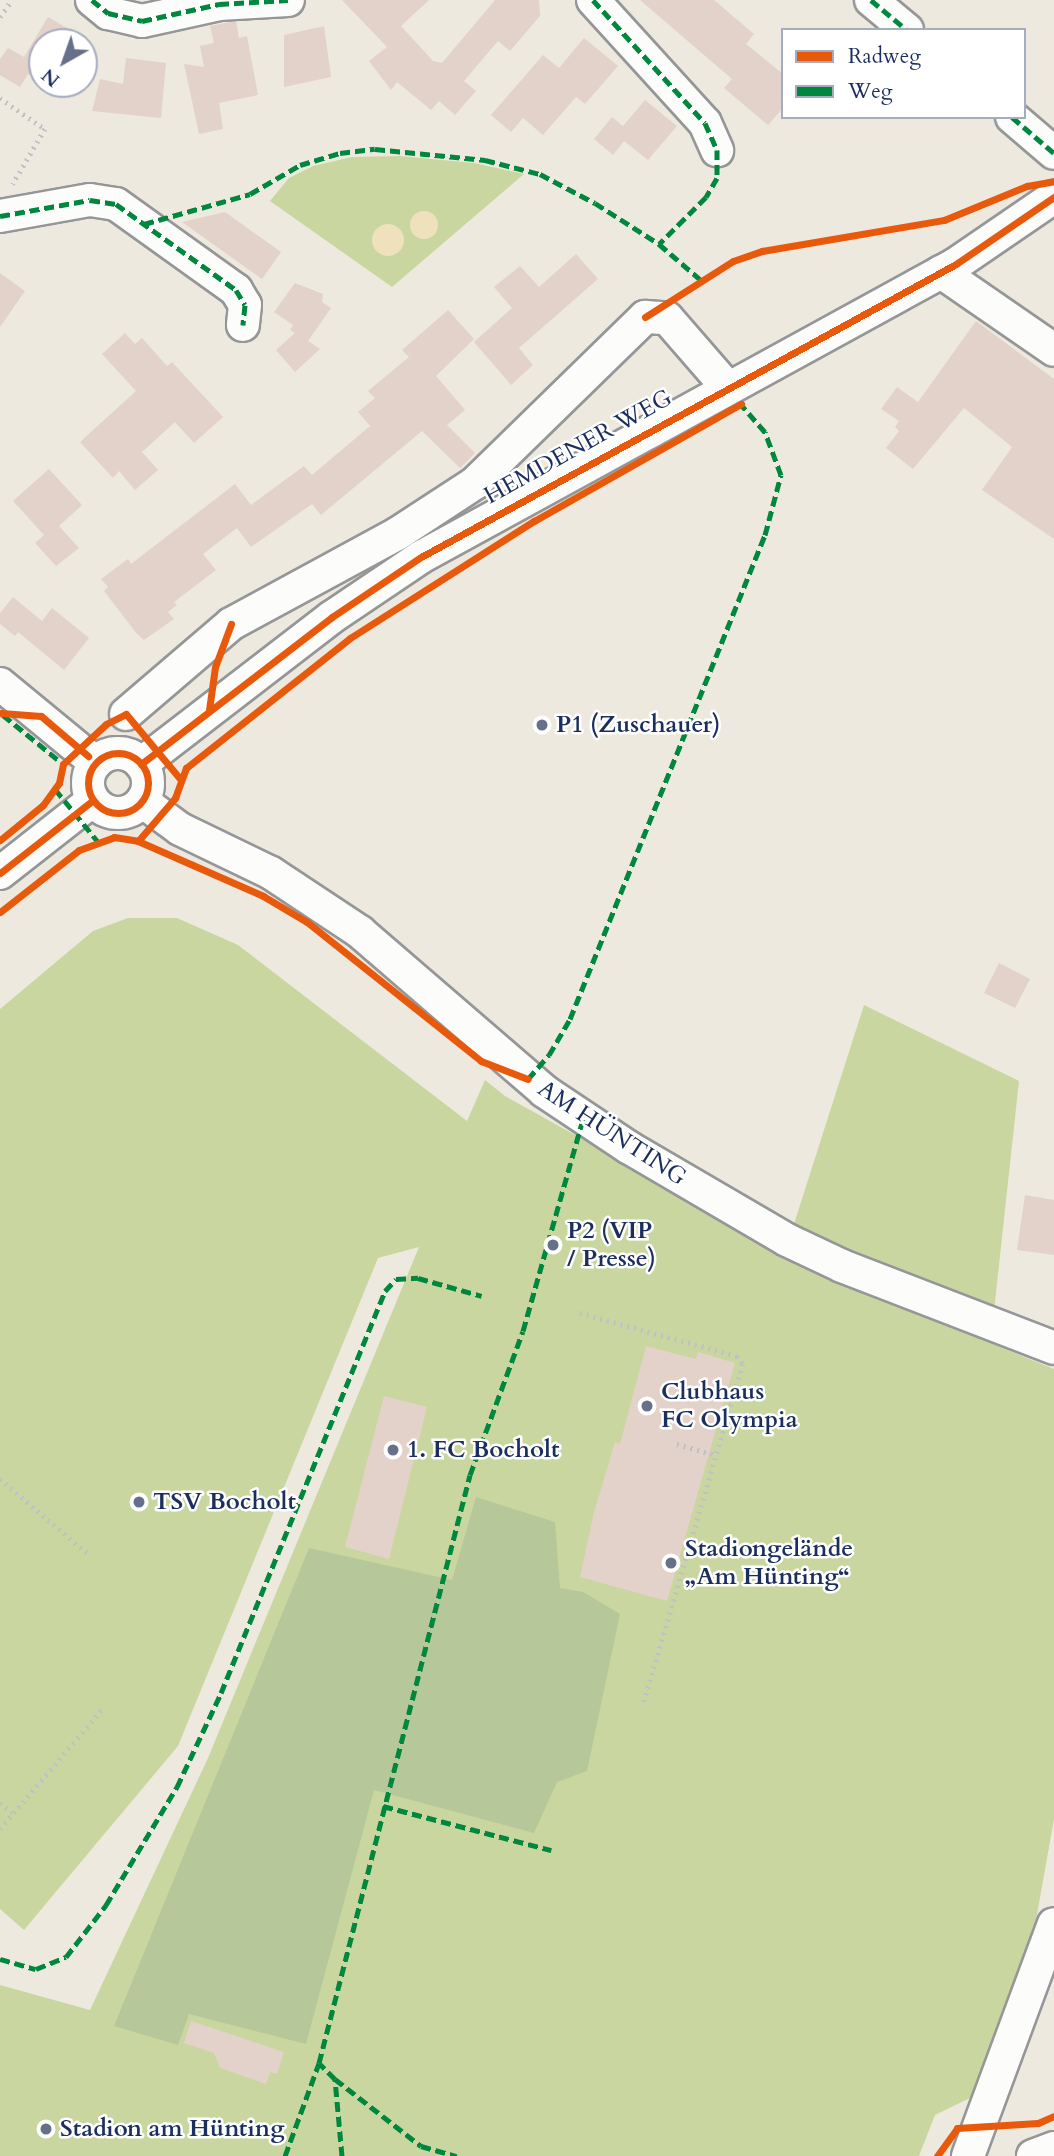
<!DOCTYPE html>
<meta charset="utf-8">
<style>
body{margin:0}
#map{position:relative;width:1054px;height:2156px;overflow:hidden;background:#eee9de;font-family:Cardo,serif}
div>[style]{position:absolute}
[style*='--x']{left:calc(var(--x)*1px);top:calc(var(--y)*1px);width:calc(var(--w)*1px);rotate:calc(var(--a)*1deg)}
.green>*{inset:0;background:#cad6a0}
.forest>*{inset:0;background:#b6c799}
.sand>*{inset:0;background:#eee1bb}
.round{border-radius:50%}
.building>*{inset:0;background:#e2d2c9}
.path>*{height:4.5px;margin-top:-2.25px;transform-origin:0;background:repeating-linear-gradient(90deg,#c0c1c4 0 2px,transparent 0 7px)}
.roads{filter:drop-shadow(2px 0 #959698) drop-shadow(-2px 0 #959698) drop-shadow(0 2px #959698) drop-shadow(0 -2px #959698)}
.minor>*{height:32px;margin:-16px;padding:0 16px;transform-origin:16px;border-radius:16px;background:#fcfcfa}
.minor>.ring{margin:-16px;padding:0;box-sizing:content-box;background:none;border:32px solid #fcfcfa;border-radius:50%}
.quiet>*{height:5px;margin-top:-2.5px;transform-origin:0;background:repeating-linear-gradient(90deg,#00873e 0 10px,transparent 0 15px)}
.cycleway>*{height:7px;margin:-3.5px;padding:0 3.5px;transform-origin:3.5px;border-radius:3.5px;background:#e8590c}
.cycleway>.ring{margin:-3.5px;padding:0;box-sizing:content-box;background:none;border:7px solid #e8590c;border-radius:50%}
.dots>*{width:19px;height:19px;translate:-50% -50%;box-sizing:border-box;border:4px solid #fff;border-radius:50%}
span{translate:-50% -50%;white-space:nowrap;text-align:center;line-height:1.15;-webkit-text-stroke:5px #fff;paint-order:stroke}
.street-label{font-size:24px;color:#1b2f5e}
.poi-label{font-size:24px;color:#1b2f5e;font-weight:700}
.left{translate:0 -50%;text-align:left}
.legend{position:absolute;left:781px;top:28px;width:245px;height:91px;box-sizing:border-box;background:#fff;border:2px solid #a4acbf;margin:0;padding:9px 12px;list-style:none;font-size:21px;color:#1b2f5e}
.legend li{display:flex;align-items:center;gap:14px;height:35px}
.legend b{width:35px;border:2px solid #a4acbf}
.north{position:absolute;left:28px;top:28px;width:70px;height:70px;box-sizing:border-box;background:#fff;border:2px solid #a4acbf;border-radius:50%;rotate:220deg;font-size:19px;font-weight:700;line-height:28px;text-align:center;color:#1b2f5e}
.north::after{content:'';display:block;margin:auto;width:24px;height:32px;background:#65708b;clip-path:polygon(50% 0,100% 100%,50% 72%,0 100%)}
</style>
<div id="map">
<div class="green">
<i style="clip-path:polygon(400px 156px,474px 163px,524px 174px,392px 287px,270px 201px,289px 178px,313px 166px,352px 157px)"></i>
<i style="clip-path:polygon(128px 918px,177px 918px,238px 945px,467px 1121px,485px 1080px,505px 1096px,835px 1279px,1054px 1369px,1054px 1819px,1036px 1920px,970px 2098px,935px 2115px,919px 2156px,0 2156px,0 1985px,90px 2010px,208px 1758px,419px 1247px,378px 1258px,178px 1746px,24px 1930px,0 1909px,0 1009px,93px 931px)"></i>
<i style="clip-path:polygon(864px 1005px,1019px 1081px,994px 1311px,793px 1227px)"></i>
</div>
<div class="forest">
<i style="clip-path:polygon(476px 1497px,555px 1522px,560px 1588px,583px 1592px,620px 1614px,587px 1771px,557px 1782px,534px 1833px,374px 1790px,306px 2044px,189px 2014px,178px 2045px,114px 2026px,309px 1548px,452px 1580px)"></i>
</div>
<div class="sand">
<i class="round" style="left:410px;top:211px;width:28px;height:28px"></i>
<i class="round" style="left:372px;top:224px;width:32px;height:32px"></i>
</div>
<div class="building">
<i style="clip-path:polygon(342px 0,429px 0,401px 26px,433px 61px,442px 63px,495px 0,539px 0,540px 16px,510px 51px,498px 41px,464px 81px,476px 91px,455px 115px,439px 101px,431px 110px,397px 82px,391px 90px,369px 61px,387px 47px)"></i>
<i style="clip-path:polygon(640px 0,714px 0,754px 34px,746px 44px,783px 74px,783px 108px,768px 125px,724px 88px,732px 79px)"></i>
<i style="clip-path:polygon(48px 17px,91px 42px,42px 42px,42px 82px,28px 74px,20px 87px,0 75px,0 59px,8px 48px,24px 57px)"></i>
<i style="clip-path:polygon(236px 21px,239px 38px,247px 36px,258px 95px,219px 103px,223px 129px,199px 134px,184px 64px,204px 67px,200px 46px,214px 43px,210px 26px)"></i>
<i style="clip-path:polygon(324px 26px,331px 77px,284px 87px,284px 35px)"></i>
<i style="clip-path:polygon(584px 38px,618px 66px,585px 104px,576px 97px,543px 135px,523px 118px,511px 132px,491px 115px,543px 55px,559px 68px)"></i>
<i style="clip-path:polygon(126px 58px,166px 63px,161px 118px,92px 111px,100px 79px,123px 84px)"></i>
<i style="clip-path:polygon(645px 100px,677px 126px,648px 160px,624px 141px,613px 155px,594px 139px,612px 117px,623px 126px)"></i>
<i style="clip-path:polygon(225px 212px,281px 252px,262px 279px,182px 222px)"></i>
<i style="clip-path:polygon(576px 254px,598px 279px,519px 348px,533px 365px,511px 385px,474px 342px,512px 308px,494px 287px,520px 266px,539px 287px)"></i>
<i style="clip-path:polygon(0 273px,25px 291px,0 327px)"></i>
<i style="clip-path:polygon(295px 283px,323px 294px,322px 302px,331px 308px,308px 341px,320px 349px,295px 372px,276px 350px,295px 333px,290px 330px,293px 325px,274px 312px)"></i>
<i style="clip-path:polygon(448px 310px,474px 339px,436px 376px,465px 410px,447px 425px,475px 453px,460px 468px,422px 431px,321px 515px,312px 504px,251px 547px,237px 528px,203px 554px,216px 570px,174px 602px,177px 605px,168px 612px,174px 619px,144px 640px,137px 634px,104px 591px,108px 587px,101px 579px,128px 559px,131px 564px,235px 484px,251px 505px,304px 466px,312px 475px,370px 426px,358px 412px,375px 398px,368px 391px,409px 357px,402px 350px)"></i>
<i style="clip-path:polygon(976px 321px,1054px 379px,1054px 539px,982px 490px,1012px 447px,964px 408px,913px 469px,886px 448px,899px 431px,895px 427px,899px 421px,881px 409px,897px 387px,918px 402px)"></i>
<i style="clip-path:polygon(125px 333px,135px 344px,142px 338px,167px 366px,172px 362px,223px 417px,194px 443px,175px 422px,142px 452px,158px 470px,135px 490px,119px 471px,113px 478px,80px 442px,136px 391px,102px 354px)"></i>
<i style="clip-path:polygon(49px 469px,82px 505px,59px 526px,79px 548px,56px 566px,35px 543px,44px 535px,13px 501px)"></i>
<i style="clip-path:polygon(13px 597px,42px 621px,52px 608px,89px 638px,64px 670px,18px 632px,15px 636px,0 624px,0 613px)"></i>
<i style="clip-path:polygon(999px 963px,1030px 979px,1015px 1008px,984px 993px)"></i>
<i style="clip-path:polygon(1025px 1195px,1054px 1200px,1054px 1255px,1017px 1250px)"></i>
<i style="clip-path:polygon(646px 1346px,696px 1359px,698px 1352px,735px 1363px,667px 1601px,580px 1577px,594px 1512px,615px 1442px,620px 1444px)"></i>
<i style="clip-path:polygon(384px 1396px,427px 1407px,389px 1559px,345px 1547px)"></i>
<i style="clip-path:polygon(191px 2021px,284px 2052px,277px 2074px,270px 2072px,266px 2084px,220px 2068px,214px 2053px,184px 2043px)"></i>
</div>
<div class="path">
<i style="--x:0;--y:17;--w:21;--a:-55"></i>
<i style="--x:0;--y:98;--w:55;--a:34.6"></i>
<i style="--x:45;--y:129;--w:64;--a:120.2"></i>
<i style="--x:580;--y:1313;--w:163;--a:15.3"></i>
<i style="--x:737;--y:1356;--w:10;--a:53"></i>
<i style="--x:743;--y:1364;--w:357;--a:106.3"></i>
<i style="--x:677;--y:1444;--w:41;--a:15.8"></i>
<i style="--x:0;--y:1479;--w:116;--a:40.4"></i>
<i style="--x:0;--y:1803;--w:17;--a:40"></i>
<i style="--x:0;--y:1829;--w:160;--a:-49.6"></i>
</div>
<div class="roads">
<div class="minor">
<i style="--x:92;--y:0;--w:21;--a:39"></i>
<i style="--x:108;--y:13;--w:35;--a:13"></i>
<i style="--x:142;--y:21;--w:79;--a:-12.4"></i>
<i style="--x:219;--y:4;--w:69;--a:-3.3"></i>
<i style="--x:593;--y:0;--w:166;--a:47.7"></i>
<i style="--x:705;--y:123;--w:30;--a:66"></i>
<i style="--x:871;--y:0;--w:47;--a:39.8"></i>
<i style="--x:1012;--y:117;--w:55;--a:40.6"></i>
<i style="--x:0;--y:216;--w:91;--a:-10.1"></i>
<i style="--x:90;--y:200;--w:26;--a:9"></i>
<i style="--x:116;--y:204;--w:148;--a:35.6"></i>
<i style="--x:236;--y:290;--w:17;--a:59"></i>
<i style="--x:245;--y:305;--w:20;--a:96"></i>
<i style="--x:941;--y:272;--w:137;--a:34.6"></i>
<i style="--x:0;--y:684;--w:124;--a:39.5"></i>
<i style="--x:126;--y:714;--w:138;--a:-40.6"></i>
<i style="--x:231;--y:624;--w:189;--a:-28.5"></i>
<i style="--x:397;--y:534;--w:93;--a:-33.2"></i>
<i style="--x:475;--y:483;--w:238;--a:-44.3"></i>
<i style="--x:645;--y:317;--w:22;--a:3"></i>
<i style="--x:667;--y:318;--w:91;--a:49"></i>
<i class="ring" style="left:88px;top:753px;width:28px;height:28px"></i>
<i style="--x:141;--y:764;--w:241;--a:-37.6"></i>
<i style="--x:332;--y:617;--w:107;--a:-34"></i>
<i style="--x:421;--y:557;--w:610;--a:-28.71"></i>
<i style="--x:956;--y:264;--w:119;--a:-34.4"></i>
<i style="--x:142;--y:801;--w:47;--a:36.4"></i>
<i style="--x:180;--y:829;--w:101;--a:25.8"></i>
<i style="--x:271;--y:873;--w:107;--a:33.5"></i>
<i style="--x:360;--y:932;--w:243;--a:40.8"></i>
<i style="--x:544;--y:1091;--w:101;--a:33.7"></i>
<i style="--x:628;--y:1147;--w:184;--a:30.3"></i>
<i style="--x:787;--y:1240;--w:61;--a:25.3"></i>
<i style="--x:842;--y:1266;--w:227;--a:21.1"></i>
<i style="--x:0;--y:873;--w:118;--a:-38.1"></i>
<i style="--x:968;--y:2156;--w:247;--a:-69.7"></i>
<i style="--x:1033;--y:2156;--w:22;--a:-21"></i>
</div>
</div>
<div class="quiet">
<i style="--x:92;--y:0;--w:21;--a:39"></i>
<i style="--x:108;--y:13;--w:35;--a:13"></i>
<i style="--x:142;--y:21;--w:79;--a:-12.4"></i>
<i style="--x:219;--y:4;--w:69;--a:-3.3"></i>
<i style="--x:593;--y:0;--w:166;--a:47.7"></i>
<i style="--x:705;--y:123;--w:30;--a:66"></i>
<i style="--x:717;--y:150;--w:28;--a:90"></i>
<i style="--x:717;--y:178;--w:22;--a:120"></i>
<i style="--x:706;--y:197;--w:66;--a:135"></i>
<i style="--x:871;--y:0;--w:47;--a:39.8"></i>
<i style="--x:1012;--y:117;--w:55;--a:40.6"></i>
<i style="--x:0;--y:216;--w:91;--a:-10.1"></i>
<i style="--x:90;--y:200;--w:26;--a:9"></i>
<i style="--x:116;--y:204;--w:148;--a:35.6"></i>
<i style="--x:236;--y:290;--w:17;--a:59"></i>
<i style="--x:245;--y:305;--w:20;--a:96"></i>
<i style="--x:144;--y:224;--w:110;--a:-15.8"></i>
<i style="--x:250;--y:194;--w:58;--a:-30.1"></i>
<i style="--x:300;--y:165;--w:42;--a:-16.7"></i>
<i style="--x:340;--y:153;--w:35;--a:-7"></i>
<i style="--x:375;--y:149;--w:111;--a:5.7"></i>
<i style="--x:485;--y:160;--w:57;--a:14.3"></i>
<i style="--x:540;--y:174;--w:62;--a:27.8"></i>
<i style="--x:595;--y:203;--w:76;--a:32.6"></i>
<i style="--x:659;--y:244;--w:55;--a:40.6"></i>
<i style="--x:3;--y:715;--w:77;--a:39.2"></i>
<i style="--x:55;--y:789;--w:70;--a:50.8"></i>
<i style="--x:523;--y:1077;--w:5;--a:22"></i>
<i style="--x:528;--y:1079;--w:32;--a:-49"></i>
<i style="--x:549;--y:1055;--w:42;--a:-59.7"></i>
<i style="--x:570;--y:1019;--w:522;--a:-68.06"></i>
<i style="--x:765;--y:535;--w:62;--a:-75.1"></i>
<i style="--x:781;--y:475;--w:46;--a:-110.4"></i>
<i style="--x:765;--y:432;--w:41;--a:-131.1"></i>
<i style="--x:383;--y:1806;--w:174;--a:14.7"></i>
<i style="--x:0;--y:1959;--w:37;--a:16"></i>
<i style="--x:36;--y:1969;--w:32;--a:-22"></i>
<i style="--x:66;--y:1957;--w:66;--a:-52.4"></i>
<i style="--x:106;--y:1905;--w:138;--a:-59"></i>
<i style="--x:177;--y:1787;--w:104;--a:-64.9"></i>
<i style="--x:221;--y:1693;--w:434;--a:-67.8"></i>
<i style="--x:385;--y:1291;--w:16;--a:-47"></i>
<i style="--x:396;--y:1279;--w:22;--a:-3"></i>
<i style="--x:418;--y:1278;--w:66;--a:15.7"></i>
<i style="--x:335;--y:2079;--w:109;--a:37.9"></i>
<i style="--x:421;--y:2146;--w:37;--a:16"></i>
<i style="--x:285;--y:2156;--w:99;--a:-69.9"></i>
<i style="--x:342;--y:2156;--w:77;--a:-95.2"></i>
<i style="--x:335;--y:2079;--w:23;--a:-135"></i>
<i style="--x:319;--y:2063;--w:607;--a:-75.6"></i>
<i style="--x:470;--y:1475;--w:153;--a:-69.8"></i>
<i style="--x:523;--y:1331;--w:220;--a:-74.2"></i>
</div>
<div class="cycleway">
<i style="--x:645;--y:317;--w:104;--a:-32.5"></i>
<i style="--x:733;--y:261;--w:31;--a:-19"></i>
<i style="--x:762;--y:251;--w:185;--a:-9.7"></i>
<i style="--x:944;--y:220;--w:90;--a:-22.3"></i>
<i style="--x:1027;--y:186;--w:27;--a:-10"></i>
<i style="--x:209;--y:710;--w:43;--a:-82.1"></i>
<i style="--x:215;--y:667;--w:46;--a:-69.6"></i>
<i style="--x:1;--y:713;--w:40;--a:4.3"></i>
<i style="--x:41;--y:716;--w:62;--a:40.4"></i>
<i class="ring" style="left:88px;top:753px;width:53px;height:53px"></i>
<i style="--x:141;--y:764;--w:241;--a:-37.6"></i>
<i style="--x:332;--y:617;--w:107;--a:-34"></i>
<i style="--x:421;--y:557;--w:610;--a:-28.71"></i>
<i style="--x:956;--y:264;--w:119;--a:-34.4"></i>
<i style="--x:0;--y:840;--w:55;--a:-39.1"></i>
<i style="--x:43;--y:805;--w:27;--a:-54"></i>
<i style="--x:59;--y:783;--w:19;--a:-78"></i>
<i style="--x:63;--y:764;--w:59;--a:-42.9"></i>
<i style="--x:106;--y:724;--w:22;--a:-27"></i>
<i style="--x:126;--y:714;--w:86;--a:50.2"></i>
<i style="--x:138;--y:841;--w:57;--a:-49.3"></i>
<i style="--x:175;--y:798;--w:32;--a:-70"></i>
<i style="--x:186;--y:768;--w:209;--a:-38.4"></i>
<i style="--x:350;--y:638;--w:218;--a:-32.5"></i>
<i style="--x:534;--y:521;--w:238;--a:-29.5"></i>
<i style="--x:0;--y:873;--w:118;--a:-38.1"></i>
<i style="--x:0;--y:912;--w:100;--a:-38.1"></i>
<i style="--x:79;--y:850;--w:37;--a:-20"></i>
<i style="--x:114;--y:837;--w:24;--a:9"></i>
<i style="--x:138;--y:841;--w:137;--a:23.7"></i>
<i style="--x:263;--y:896;--w:51;--a:30.6"></i>
<i style="--x:307;--y:922;--w:223;--a:38.6"></i>
<i style="--x:481;--y:1061;--w:50;--a:21"></i>
<i style="--x:937;--y:2156;--w:34;--a:-54"></i>
<i style="--x:957;--y:2128;--w:81;--a:-3.5"></i>
<i style="--x:1038;--y:2123;--w:17;--a:-24"></i>
</div>
<div class="dots">
<i style="left:542px;top:725px;background:#65708b"></i>
<i style="left:553px;top:1245px;background:#65708b"></i>
<i style="left:647px;top:1406px;background:#65708b"></i>
<i style="left:393px;top:1450px;background:#65708b"></i>
<i style="left:139px;top:1502px;background:#65708b"></i>
<i style="left:671px;top:1563px;background:#65708b"></i>
<i style="left:46px;top:2129px;background:#65708b"></i>
</div>
<div class="street-label">
<span style="left:578px;top:447px;rotate:-29deg">HEMDENER WEG</span>
<span style="left:612px;top:1133px;rotate:33deg">AM HÜNTING</span>
</div>
<div class="poi-label">
<span class="left" style="left:556px;top:725px">P1 (Zuschauer)</span>
<span class="left" style="left:567px;top:1245px">P2 (VIP<br>/ Presse)</span>
<span class="left" style="left:661px;top:1406px">Clubhaus<br>FC Olympia</span>
<span class="left" style="left:407px;top:1450px">1. FC Bocholt</span>
<span class="left" style="left:153px;top:1502px">TSV Bocholt</span>
<span class="left" style="left:685px;top:1563px">Stadiongelände<br>„Am Hünting“</span>
<span class="left" style="left:60px;top:2129px">Stadion am Hünting</span>
</div>
<ul class="legend">
<li><b style="height:9px;background:#e8590c"></b>Radweg</li>
<li><b style="height:9px;background:#00873e"></b>Weg</li>
</ul>
<div class="north">N</div>
</div>
